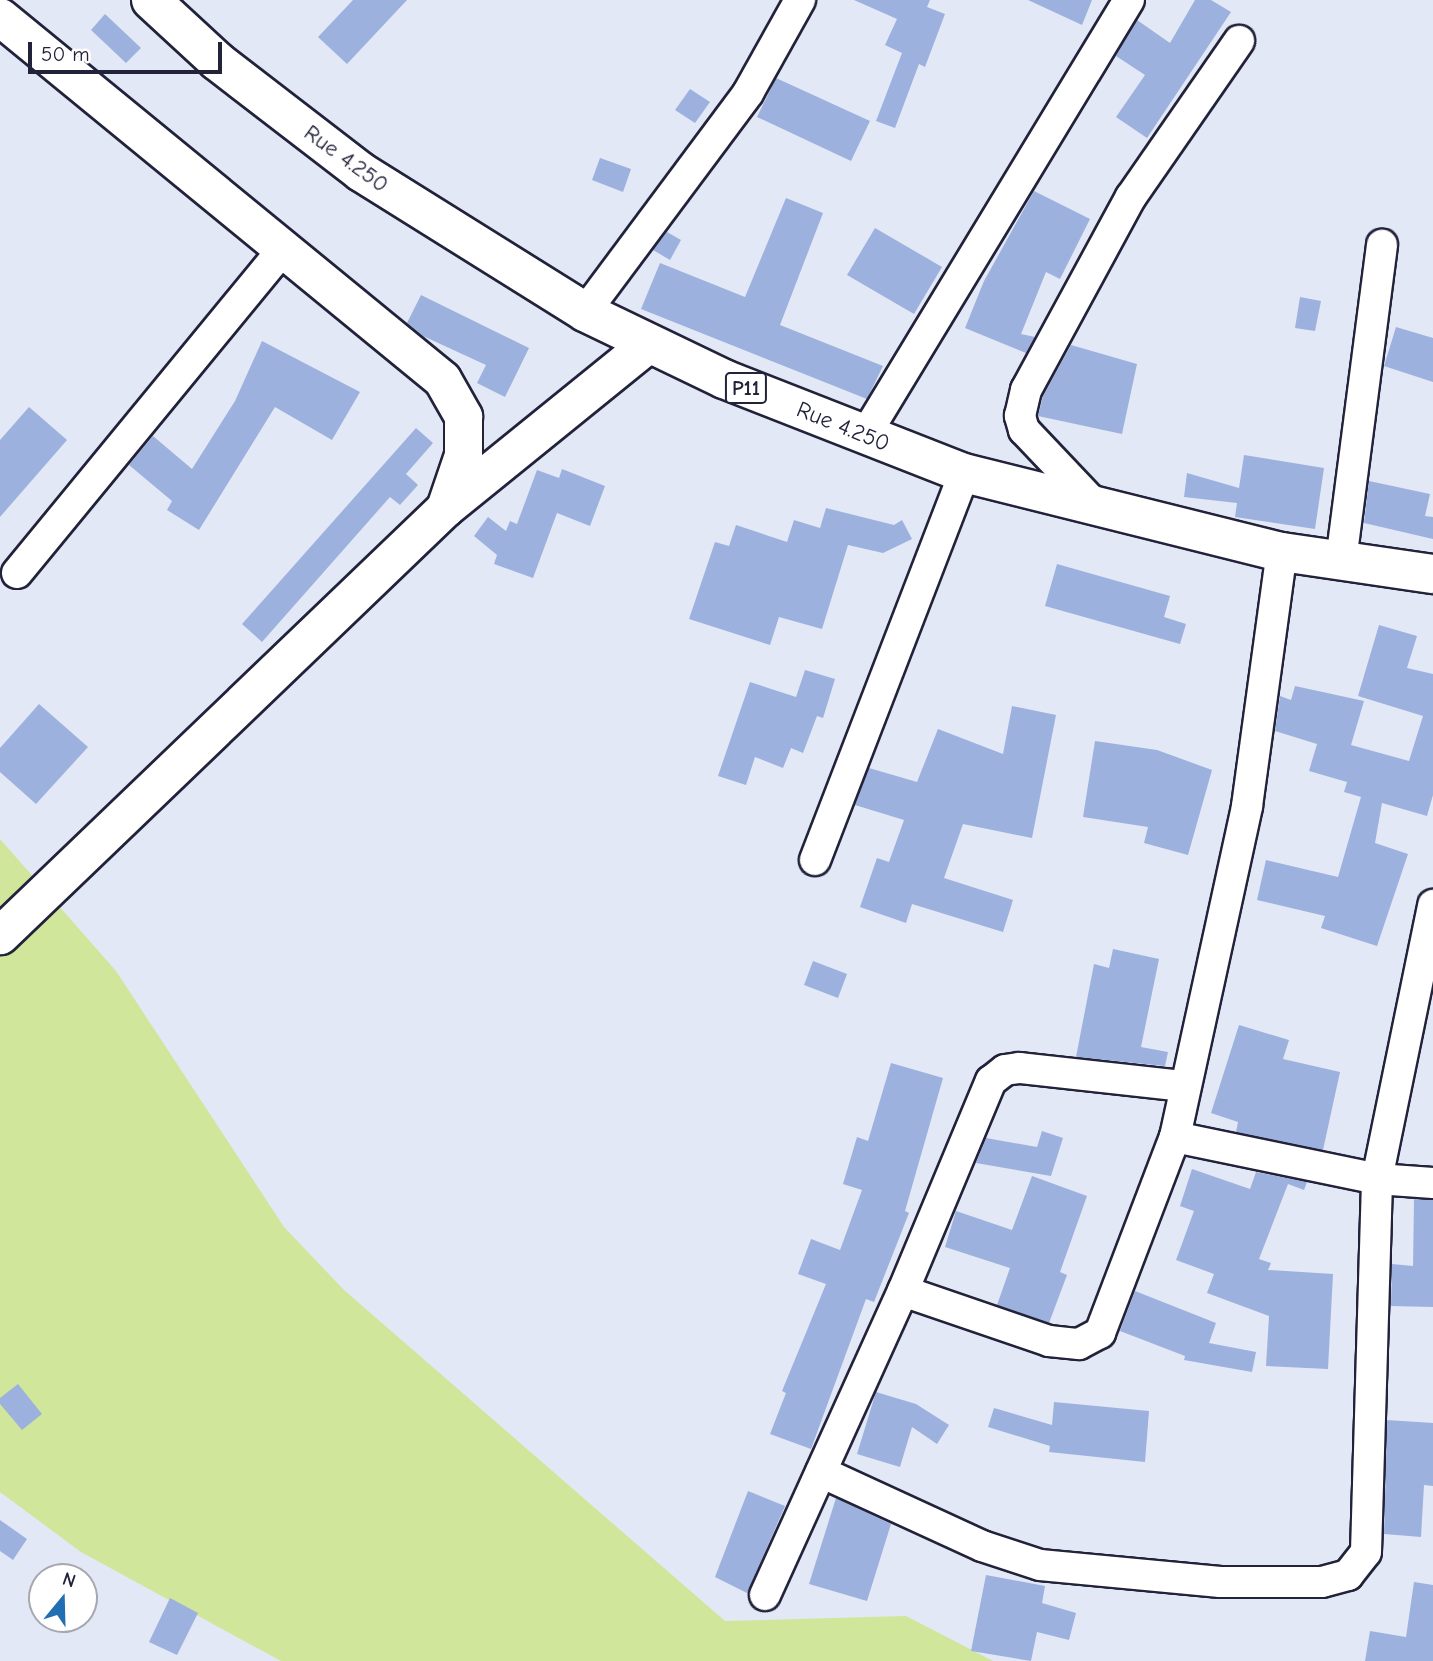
<!DOCTYPE html>
<style>
body{margin:0}
#map{position:relative;width:1433px;height:1661px;overflow:hidden;background:#e2e8f5;font-family:"Comic Neue",sans-serif}
div>[style]{position:absolute}
[style*='--x']{left:calc(var(--x)*1px);top:calc(var(--y)*1px);width:calc(var(--w)*1px);rotate:calc(var(--a)*1deg)}
.green>*{inset:0;background:#d0e69b}
.building>*{inset:0;background:#9db1df}
.roads{filter:drop-shadow(2px 0 #22223b) drop-shadow(-2px 0 #22223b) drop-shadow(0 2px #22223b) drop-shadow(0 -2px #22223b)}
.minor>*{height:30px;margin:-15px;padding:0 15px;transform-origin:15px;border-radius:15px;background:#fff}
.tertiary>*{height:37px;margin:-18.5px;padding:0 18.5px;transform-origin:18.5px;border-radius:18.5px;background:#fff}
.primary>*{height:38px;margin:-19px;padding:0 19px;transform-origin:19px;border-radius:19px;background:#fff}
span{translate:-50% -50%;white-space:nowrap;text-align:center;line-height:1.15;-webkit-text-stroke:6px #fff;paint-order:stroke}
.shield-label span{padding:2px 5px;background:#fff;border:2px solid;border-radius:5px;-webkit-text-stroke-width:0}
.shield-label{font-size:21px;color:#22223b;font-weight:700}
.street-label{font-size:23px;color:#22223b}
.north{position:absolute;left:28px;top:1563px;width:70px;height:70px;box-sizing:border-box;background:#fff;border:2px solid #a7a7b1;border-radius:50%;rotate:19deg;font-size:19px;font-weight:700;line-height:28px;text-align:center;color:#22223b}
.north::after{content:'';display:block;margin:auto;width:24px;height:32px;background:#1f6fb2;clip-path:polygon(50% 0,100% 100%,50% 72%,0 100%)}
.scale{position:absolute;left:28px;top:42px;width:194px;height:32px;box-sizing:border-box;border:4px solid #22223b;border-top:0;padding-left:9px;font-size:21px;line-height:24px;white-space:nowrap;color:#22223b;-webkit-text-stroke:5px #fff;paint-order:stroke}
</style>
<div id="map">
<div class="green">
<i style="clip-path:polygon(0 839px,116px 971px,284px 1227px,344px 1290px,725px 1621px,906px 1616px,993px 1661px,281px 1661px,81px 1552px,0 1492px)"></i>
</div>
<div class="building">
<i style="clip-path:polygon(353px 0,407px 0,347px 64px,318px 37px)"></i>
<i style="clip-path:polygon(854px 0,930px 0,927px 7px,945px 14px,925px 67px,919px 64px,895px 128px,876px 121px,902px 53px,885px 45px,897px 19px)"></i>
<i style="clip-path:polygon(1028px 0,1092px 0,1082px 25px)"></i>
<i style="clip-path:polygon(1195px 0,1211px 0,1231px 12px,1147px 138px,1116px 117px,1145px 75px,1116px 56px,1137px 20px,1170px 43px)"></i>
<i style="clip-path:polygon(105px 14px,141px 48px,126px 63px,91px 30px)"></i>
<i style="clip-path:polygon(776px 78px,870px 121px,851px 161px,757px 117px)"></i>
<i style="clip-path:polygon(690px 89px,710px 102px,695px 123px,675px 110px)"></i>
<i style="clip-path:polygon(600px 158px,631px 169px,623px 192px,592px 180px)"></i>
<i style="clip-path:polygon(1034px 191px,1090px 219px,1060px 279px,1046px 272px,1021px 334px,1035px 337px,1026px 353px,965px 328px,984px 281px)"></i>
<i style="clip-path:polygon(786px 198px,823px 213px,780px 325px,883px 366px,867px 399px,641px 309px,660px 263px,745px 297px)"></i>
<i style="clip-path:polygon(875px 228px,942px 267px,914px 314px,847px 275px)"></i>
<i style="clip-path:polygon(667px 232px,681px 240px,670px 260px,653px 250px)"></i>
<i style="clip-path:polygon(421px 295px,529px 348px,505px 397px,477px 383px,486px 365px,423px 336px,407px 323px)"></i>
<i style="clip-path:polygon(1300px 297px,1321px 301px,1315px 331px,1295px 328px)"></i>
<i style="clip-path:polygon(1396px 327px,1433px 338px,1433px 382px,1384px 366px)"></i>
<i style="clip-path:polygon(262px 341px,360px 392px,332px 440px,275px 407px,199px 530px,167px 510px,172px 501px,129px 465px,153px 436px,192px 469px,235px 401px)"></i>
<i style="clip-path:polygon(1071px 345px,1137px 364px,1122px 434px,1038px 416px,1043px 396px)"></i>
<i style="clip-path:polygon(29px 407px,67px 440px,0 517px,0 440px)"></i>
<i style="clip-path:polygon(416px 428px,433px 443px,406px 474px,418px 485px,400px 505px,390px 497px,262px 642px,242px 624px)"></i>
<i style="clip-path:polygon(1244px 455px,1324px 468px,1315px 529px,1235px 517px,1237px 503px,1184px 497px,1187px 473px,1239px 488px)"></i>
<i style="clip-path:polygon(562px 469px,605px 486px,590px 526px,557px 513px,533px 578px,494px 564px,497px 555px,474px 536px,488px 517px,506px 531px,510px 521px,517px 524px,537px 470px,559px 478px)"></i>
<i style="clip-path:polygon(1369px 481px,1430px 494px,1425px 516px,1433px 517px,1433px 539px,1364px 523px)"></i>
<i style="clip-path:polygon(826px 508px,894px 525px,902px 520px,912px 539px,883px 553px,848px 545px,822px 629px,779px 617px,770px 645px,689px 619px,715px 542px,729px 546px,736px 525px,787px 542px,794px 520px,820px 528px)"></i>
<i style="clip-path:polygon(1057px 564px,1170px 596px,1164px 617px,1186px 624px,1180px 644px,1045px 606px)"></i>
<i style="clip-path:polygon(1379px 625px,1417px 636px,1407px 668px,1433px 674px,1433px 795px,1427px 816px,1382px 803px,1375px 843px,1408px 854px,1377px 946px,1321px 928px,1325px 916px,1257px 900px,1266px 860px,1338px 877px,1361px 797px,1344px 792px,1347px 782px,1309px 771px,1317px 744px,1275px 731px,1280px 696px,1291px 700px,1295px 686px,1364px 701px,1351px 745px,1409px 761px,1423px 716px,1358px 696px)"></i>
<i style="clip-path:polygon(805px 670px,835px 679px,823px 718px,817px 716px,803px 753px,791px 748px,783px 768px,755px 757px,746px 785px,718px 776px,750px 682px,796px 697px)"></i>
<i style="clip-path:polygon(39px 704px,88px 747px,36px 804px,0 772px,0 748px)"></i>
<i style="clip-path:polygon(1012px 706px,1056px 715px,1032px 838px,963px 824px,944px 878px,1013px 900px,1003px 932px,912px 904px,906px 923px,860px 907px,877px 858px,889px 862px,904px 820px,855px 805px,869px 768px,917px 782px,938px 729px,1003px 754px)"></i>
<i style="clip-path:polygon(1095px 741px,1157px 750px,1212px 770px,1188px 855px,1144px 843px,1148px 827px,1083px 817px)"></i>
<i style="clip-path:polygon(1113px 949px,1159px 959px,1141px 1047px,1168px 1052px,1165px 1066px,1076px 1057px,1094px 964px,1109px 968px)"></i>
<i style="clip-path:polygon(813px 961px,847px 974px,838px 998px,804px 985px)"></i>
<i style="clip-path:polygon(1239px 1025px,1289px 1040px,1283px 1059px,1340px 1072px,1323px 1150px,1236px 1132px,1238px 1122px,1211px 1113px)"></i>
<i style="clip-path:polygon(891px 1063px,943px 1078px,905px 1211px,909px 1213px,874px 1302px,866px 1299px,811px 1449px,770px 1434px,786px 1393px,782px 1391px,826px 1284px,798px 1274px,811px 1239px,840px 1250px,862px 1190px,843px 1184px,857px 1137px,868px 1141px)"></i>
<i style="clip-path:polygon(1042px 1131px,1063px 1138px,1051px 1176px,976px 1163px,986px 1138px,1037px 1147px)"></i>
<i style="clip-path:polygon(1192px 1169px,1250px 1189px,1256px 1172px,1307px 1182px,1304px 1190px,1288px 1184px,1259px 1259px,1271px 1263px,1268px 1270px,1333px 1274px,1328px 1369px,1266px 1366px,1269px 1316px,1207px 1293px,1214px 1274px,1176px 1260px,1194px 1211px,1180px 1206px)"></i>
<i style="clip-path:polygon(1032px 1176px,1087px 1196px,1060px 1272px,1067px 1275px,1049px 1323px,997px 1305px,1010px 1268px,945px 1247px,956px 1211px,1012px 1230px)"></i>
<i style="clip-path:polygon(1414px 1199px,1433px 1200px,1433px 1307px,1391px 1306px,1392px 1264px,1413px 1266px)"></i>
<i style="clip-path:polygon(1135px 1291px,1216px 1323px,1209px 1343px,1256px 1352px,1252px 1372px,1184px 1360px,1185px 1356px,1120px 1331px)"></i>
<i style="clip-path:polygon(18px 1384px,42px 1414px,22px 1430px,0 1404px,0 1398px)"></i>
<i style="clip-path:polygon(876px 1392px,916px 1404px,949px 1425px,937px 1444px,912px 1427px,900px 1467px,857px 1454px)"></i>
<i style="clip-path:polygon(1054px 1402px,1149px 1411px,1145px 1462px,1049px 1452px,1050px 1446px,988px 1427px,994px 1408px,1052px 1425px)"></i>
<i style="clip-path:polygon(1387px 1420px,1433px 1423px,1433px 1486px,1424px 1485px,1421px 1537px,1384px 1534px)"></i>
<i style="clip-path:polygon(748px 1491px,785px 1506px,747px 1593px,715px 1577px)"></i>
<i style="clip-path:polygon(836px 1498px,891px 1524px,867px 1601px,809px 1584px)"></i>
<i style="clip-path:polygon(0 1520px,27px 1539px,13px 1560px,0 1551px)"></i>
<i style="clip-path:polygon(986px 1575px,1045px 1586px,1042px 1603px,1076px 1613px,1069px 1640px,1037px 1632px,1031px 1661px,971px 1651px)"></i>
<i style="clip-path:polygon(1414px 1582px,1433px 1585px,1433px 1661px,1365px 1661px,1370px 1631px,1406px 1637px)"></i>
<i style="clip-path:polygon(170px 1598px,198px 1613px,177px 1655px,149px 1642px)"></i>
</div>
<div class="roads">
<div class="minor">
<i style="--x:585;--y:312;--w:273;--a:-53.3"></i>
<i style="--x:748;--y:93;--w:107;--a:-60.8"></i>
<i style="--x:864;--y:437;--w:511;--a:-58.77"></i>
<i style="--x:1099;--y:509;--w:109;--a:-133.5"></i>
<i style="--x:1024;--y:430;--w:15;--a:-106"></i>
<i style="--x:1020;--y:416;--w:27;--a:-77"></i>
<i style="--x:1026;--y:390;--w:220;--a:-61.5"></i>
<i style="--x:1131;--y:197;--w:190;--a:-55.3"></i>
<i style="--x:1341;--y:561;--w:319;--a:-82.6"></i>
<i style="--x:17;--y:573;--w:419;--a:-50.6"></i>
<i style="--x:815;--y:860;--w:415;--a:-68.9"></i>
<i style="--x:1175;--y:1137;--w:206;--a:11.7"></i>
<i style="--x:1377;--y:1179;--w:56;--a:4.1"></i>
<i style="--x:903;--y:1291;--w:154;--a:18.9"></i>
<i style="--x:1049;--y:1341;--w:30;--a:6"></i>
<i style="--x:1079;--y:1344;--w:24;--a:-28"></i>
<i style="--x:1100;--y:1333;--w:210;--a:-69.1"></i>
<i style="--x:1175;--y:1137;--w:339;--a:-77.7"></i>
<i style="--x:1247;--y:806;--w:256;--a:-82.2"></i>
<i style="--x:821;--y:1472;--w:177;--a:24.7"></i>
<i style="--x:982;--y:1546;--w:61;--a:18.1"></i>
<i style="--x:1040;--y:1565;--w:181;--a:5.4"></i>
<i style="--x:1220;--y:1582;--w:102;--a:0"></i>
<i style="--x:1322;--y:1582;--w:27;--a:-15"></i>
<i style="--x:1348;--y:1575;--w:29;--a:-52"></i>
<i style="--x:1366;--y:1552;--w:373;--a:-88.3"></i>
<i style="--x:1377;--y:1179;--w:280;--a:-78.4"></i>
<i style="--x:765;--y:1595;--w:334;--a:-65.6"></i>
<i style="--x:903;--y:1291;--w:228;--a:-67.3"></i>
<i style="--x:991;--y:1081;--w:18;--a:-38"></i>
<i style="--x:1005;--y:1070;--w:15;--a:-8"></i>
<i style="--x:1020;--y:1068;--w:164;--a:6.3"></i>
</div>
<div class="tertiary">
<i style="--x:0;--y:17;--w:571;--a:39.32"></i>
<i style="--x:442;--y:379;--w:43;--a:60.4"></i>
<i style="--x:463;--y:416;--w:39;--a:90"></i>
<i style="--x:463;--y:455;--w:56;--a:108.8"></i>
<i style="--x:445;--y:508;--w:617;--a:136.18"></i>
<i style="--x:445;--y:508;--w:262;--a:-39"></i>
</div>
<div class="primary">
<i style="--x:151;--y:0;--w:90;--a:42.7"></i>
<i style="--x:217;--y:61;--w:182;--a:37.6"></i>
<i style="--x:361;--y:172;--w:264;--a:32"></i>
<i style="--x:585;--y:312;--w:154;--a:25.7"></i>
<i style="--x:724;--y:379;--w:258;--a:21.4"></i>
<i style="--x:964;--y:473;--w:328;--a:14"></i>
<i style="--x:1282;--y:552;--w:153;--a:8.3"></i>
</div>
</div>
<div class="shield-label">
<span style="left:746px;top:388px">P11</span>
</div>
<div class="street-label">
<span style="left:346px;top:159px;rotate:36deg">Rue 4.250</span>
<span style="left:843px;top:427px;rotate:22deg">Rue 4.250</span>
</div>
<div class="north">N</div>
<div class="scale">50 m</div>
</div>
